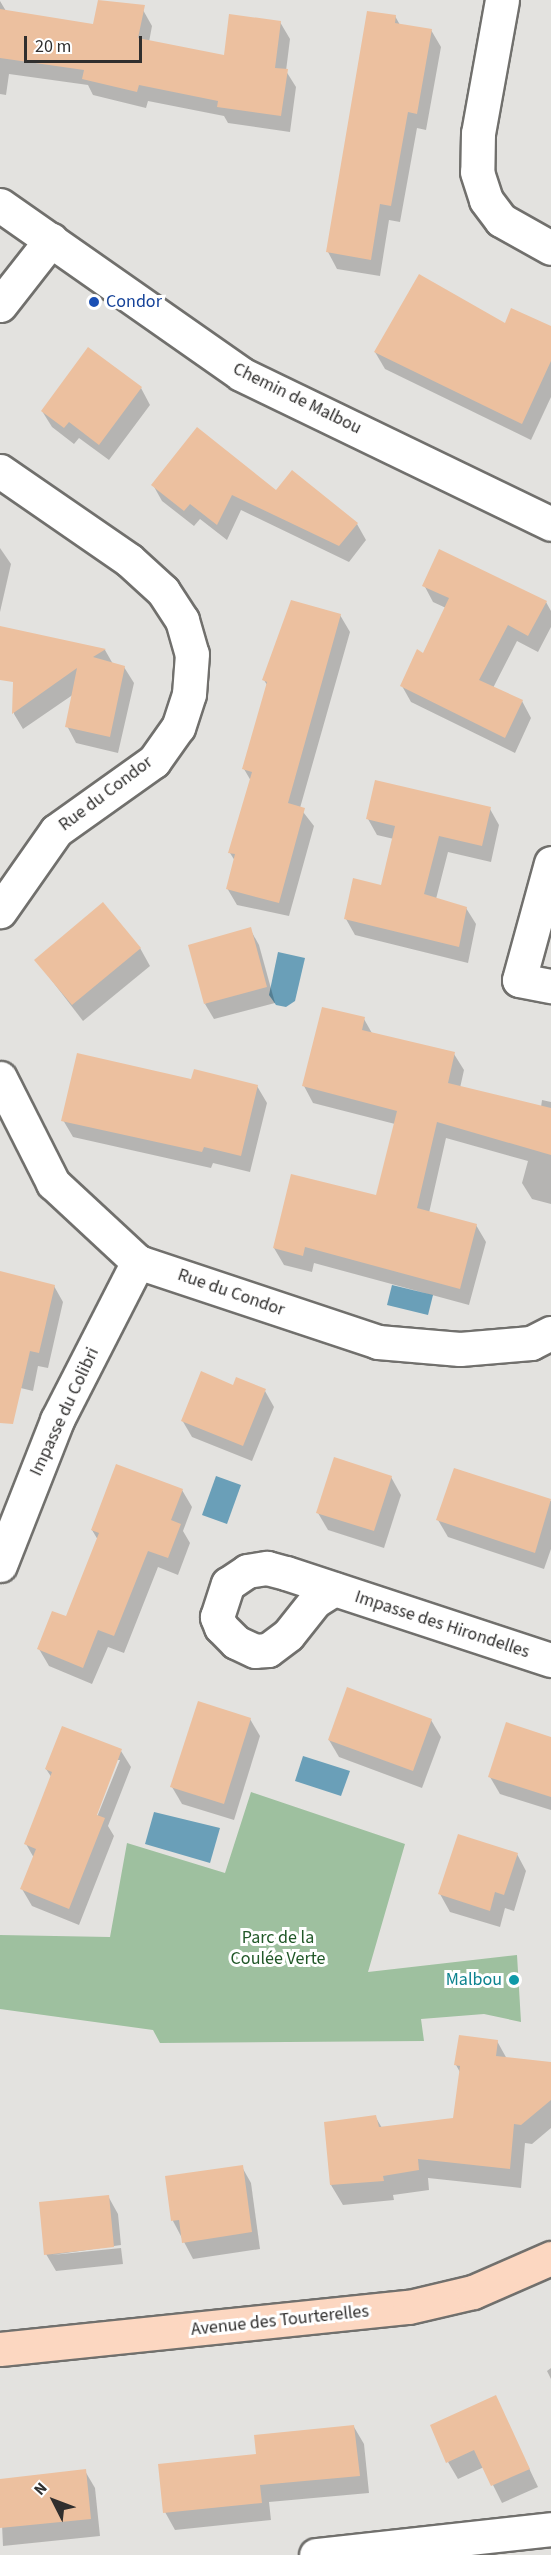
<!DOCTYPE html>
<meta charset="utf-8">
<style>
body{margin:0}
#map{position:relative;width:551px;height:2555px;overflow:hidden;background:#e3e2df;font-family:"Source Sans 3",sans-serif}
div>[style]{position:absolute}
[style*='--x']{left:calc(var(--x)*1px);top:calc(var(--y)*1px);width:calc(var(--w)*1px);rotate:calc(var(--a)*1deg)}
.green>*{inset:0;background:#9ec09f}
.water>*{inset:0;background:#6a9fb8}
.shadow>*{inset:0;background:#0003}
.building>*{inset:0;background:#ecc09f}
.roads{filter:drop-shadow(2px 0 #71706d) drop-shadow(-2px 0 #71706d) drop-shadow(0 2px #71706d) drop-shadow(0 -2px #71706d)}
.street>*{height:33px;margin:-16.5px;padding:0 16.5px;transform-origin:16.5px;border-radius:16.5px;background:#fff}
.secondary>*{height:33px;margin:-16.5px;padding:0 16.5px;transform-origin:16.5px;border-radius:16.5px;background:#fcd7c1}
.dots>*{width:16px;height:16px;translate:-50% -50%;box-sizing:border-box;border:3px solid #fff;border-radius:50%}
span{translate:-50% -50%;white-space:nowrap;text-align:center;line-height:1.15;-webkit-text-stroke:6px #fff;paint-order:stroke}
.transit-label{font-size:18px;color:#164399}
.left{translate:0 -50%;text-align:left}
.street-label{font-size:18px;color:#302f2e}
.park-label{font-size:18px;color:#215828}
.culture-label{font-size:18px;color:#0d838f}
.right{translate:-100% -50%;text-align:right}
.north{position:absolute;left:24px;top:2471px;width:60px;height:60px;-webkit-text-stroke:4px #fff;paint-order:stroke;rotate:312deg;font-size:16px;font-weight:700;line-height:24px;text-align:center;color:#302f2e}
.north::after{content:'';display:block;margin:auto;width:21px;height:27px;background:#302f2e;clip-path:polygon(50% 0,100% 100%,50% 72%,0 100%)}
.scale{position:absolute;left:24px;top:36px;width:118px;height:27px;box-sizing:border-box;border:3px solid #302f2e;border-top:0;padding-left:8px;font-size:18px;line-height:21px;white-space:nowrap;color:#302f2e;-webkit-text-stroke:4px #fff;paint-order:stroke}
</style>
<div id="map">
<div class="green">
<i style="clip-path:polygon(251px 1792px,405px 1844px,368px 1972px,517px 1955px,521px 2022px,484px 2014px,421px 2019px,424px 2041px,160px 2043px,153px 2030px,0 2009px,0 1935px,110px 1937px,127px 1843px,225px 1873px)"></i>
</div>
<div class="water">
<i style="clip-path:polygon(278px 952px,305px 958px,295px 1001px,286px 1007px,276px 1005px,269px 995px)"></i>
<i style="clip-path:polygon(392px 1285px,433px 1295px,428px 1315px,387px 1305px)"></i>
<i style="clip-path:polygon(216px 1476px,241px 1485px,227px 1524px,202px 1515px)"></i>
<i style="clip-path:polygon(303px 1756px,350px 1771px,341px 1796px,295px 1781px)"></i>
<i style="clip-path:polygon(154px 1812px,220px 1828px,210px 1863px,145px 1844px)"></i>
</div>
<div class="shadow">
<i style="clip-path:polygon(0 1px,6px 11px,94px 26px,143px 10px,152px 26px,149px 42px,225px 57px,280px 22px,290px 39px,286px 71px,296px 87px,290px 132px,228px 123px,224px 116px,148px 101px,146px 108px,93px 95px,88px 85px,9px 74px,6px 95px,0 94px)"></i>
<i style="clip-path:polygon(395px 16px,400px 25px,431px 30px,441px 47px,426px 130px,417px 128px,400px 222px,389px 220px,380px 276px,337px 269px,328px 252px)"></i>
<i style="clip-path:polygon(505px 325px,551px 328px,551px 397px,531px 440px,385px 369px,375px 352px)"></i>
<i style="clip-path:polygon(141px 388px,150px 405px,109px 460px,79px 438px,74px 444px,52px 427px,42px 411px)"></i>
<i style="clip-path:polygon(153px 485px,276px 492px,357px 524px,366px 540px,349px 562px,241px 510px,227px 540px,200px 519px,194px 526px,162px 501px)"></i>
<i style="clip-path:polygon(0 548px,11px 564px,0 612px)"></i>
<i style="clip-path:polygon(424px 585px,546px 602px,551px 611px,551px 627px,538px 652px,517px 641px,493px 688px,522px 701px,531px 718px,515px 753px,411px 702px,402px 686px,424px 655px,446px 608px,433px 602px)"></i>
<i style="clip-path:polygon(340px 615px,350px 632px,300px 808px,314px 826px,289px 916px,237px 905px,227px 888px,235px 861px,230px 853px,251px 781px,244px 769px,267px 685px,264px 680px)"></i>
<i style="clip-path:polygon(32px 634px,105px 650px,113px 664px,124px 667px,134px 683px,118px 753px,76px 743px,67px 726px,74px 694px,23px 729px,14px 714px,15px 640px)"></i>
<i style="clip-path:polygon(490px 809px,499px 825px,491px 862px,448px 852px,436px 899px,466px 908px,476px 924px,468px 963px,355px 935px,346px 919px,382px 887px,394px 839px,377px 835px,368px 819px)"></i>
<i style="clip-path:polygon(250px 929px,259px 945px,275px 1003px,214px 1019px,205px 1004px)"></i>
<i style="clip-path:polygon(140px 948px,150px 966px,83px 1021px,36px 960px)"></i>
<i style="clip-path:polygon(364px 1019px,373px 1035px,454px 1054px,464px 1070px,460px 1088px,541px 1107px,542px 1100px,551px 1102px,551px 1204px,532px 1199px,522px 1183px,528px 1161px,446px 1138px,429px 1213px,476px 1225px,486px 1242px,469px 1305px,314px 1263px,312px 1272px,284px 1265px,274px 1248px,377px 1197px,395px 1124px,313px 1103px,304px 1086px)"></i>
<i style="clip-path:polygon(192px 1081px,257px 1086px,267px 1103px,250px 1172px,213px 1163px,211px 1168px,73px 1137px,63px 1120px)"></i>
<i style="clip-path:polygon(0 1284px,54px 1286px,63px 1302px,48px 1368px,38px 1366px,33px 1391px,0 1383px)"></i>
<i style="clip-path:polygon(234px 1387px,265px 1391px,274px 1407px,252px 1461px,192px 1437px,182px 1420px)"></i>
<i style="clip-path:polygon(455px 1469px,551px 1501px,551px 1549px,544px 1569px,448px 1537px,438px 1520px)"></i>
<i style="clip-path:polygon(391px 1477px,401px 1495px,384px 1548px,328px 1530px,318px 1513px)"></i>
<i style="clip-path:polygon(182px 1490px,192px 1507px,183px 1531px,190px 1543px,178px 1575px,158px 1567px,124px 1653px,108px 1647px,92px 1684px,49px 1666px,39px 1649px,67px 1618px,98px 1540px,92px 1530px)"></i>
<i style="clip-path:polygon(250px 1719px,260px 1736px,234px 1820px,182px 1804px,172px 1787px)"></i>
<i style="clip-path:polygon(431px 1720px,441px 1737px,422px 1788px,339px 1757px,329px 1740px)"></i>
<i style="clip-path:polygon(551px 1738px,551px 1810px,500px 1794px,490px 1777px)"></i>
<i style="clip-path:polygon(evenodd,121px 1751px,131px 1767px,108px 1826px,114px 1836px,79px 1925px,32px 1906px,22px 1889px,34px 1858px,26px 1844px,52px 1778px,46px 1769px,121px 1751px,116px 1760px,120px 1760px,95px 1822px,92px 1821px,116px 1760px)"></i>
<i style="clip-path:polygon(517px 1854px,526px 1871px,514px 1911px,505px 1908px,500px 1927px,450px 1912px,440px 1894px)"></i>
<i style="clip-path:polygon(497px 2041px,507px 2059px,551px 2063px,551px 2128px,532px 2144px,525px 2143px,521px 2188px,428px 2178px,429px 2190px,393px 2195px,394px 2200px,343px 2205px,331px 2185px,326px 2123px,375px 2116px,382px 2128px,454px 2119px,461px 2074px,456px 2065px)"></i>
<i style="clip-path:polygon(242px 2167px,251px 2183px,260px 2249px,193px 2259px,173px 2221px,167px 2177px)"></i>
<i style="clip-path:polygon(108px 2196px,118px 2214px,121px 2245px,52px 2255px,121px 2248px,123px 2264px,56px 2271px,46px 2254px)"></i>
<i style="clip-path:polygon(551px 2368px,551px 2379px,547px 2371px)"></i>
<i style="clip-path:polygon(495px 2397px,538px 2487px,502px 2503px,484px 2467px,458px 2479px,448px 2462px)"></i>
<i style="clip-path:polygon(354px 2427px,364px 2444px,369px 2493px,269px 2502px,271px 2520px,175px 2530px,165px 2512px,258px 2455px)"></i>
<i style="clip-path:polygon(85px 2471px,95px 2488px,100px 2536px,3px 2546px,0 2480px)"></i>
</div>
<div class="building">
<i style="clip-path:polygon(98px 0,145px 5px,138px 38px,224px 55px,229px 14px,281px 21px,275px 68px,288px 69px,281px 116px,217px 107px,218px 101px,139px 85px,137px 92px,82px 79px,84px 70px,0 58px,0 9px,93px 24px)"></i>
<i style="clip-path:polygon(367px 11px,396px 15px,395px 23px,432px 29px,417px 114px,408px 112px,391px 206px,380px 204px,371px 260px,326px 252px)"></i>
<i style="clip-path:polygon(419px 274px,505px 323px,511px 308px,551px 326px,551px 361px,522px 424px,374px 352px)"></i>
<i style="clip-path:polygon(88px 347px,142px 387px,99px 445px,69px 422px,64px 428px,41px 411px)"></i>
<i style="clip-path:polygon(197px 427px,276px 490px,292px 470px,358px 523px,339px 546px,232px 495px,217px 525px,190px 504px,184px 511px,151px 485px)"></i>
<i style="clip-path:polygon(439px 549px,547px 601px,528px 636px,508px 625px,479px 680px,523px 700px,505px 738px,400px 686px,417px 649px,423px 653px,449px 598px,422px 586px)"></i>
<i style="clip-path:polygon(291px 600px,341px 614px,288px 803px,305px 808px,279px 903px,226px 889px,235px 854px,228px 853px,252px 772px,242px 769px,267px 682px,262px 680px)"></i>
<i style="clip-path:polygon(0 626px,106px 649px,93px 657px,125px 666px,110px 737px,65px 727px,77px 668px,12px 714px,13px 682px,0 680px)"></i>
<i style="clip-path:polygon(375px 780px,491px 807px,482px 846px,439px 836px,424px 894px,467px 907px,459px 947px,344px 919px,353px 878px,381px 885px,395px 826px,366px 819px)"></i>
<i style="clip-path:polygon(103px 902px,141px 948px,72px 1005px,34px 960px)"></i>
<i style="clip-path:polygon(251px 927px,267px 987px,204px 1004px,188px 945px)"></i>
<i style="clip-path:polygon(322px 1007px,365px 1017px,362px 1030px,455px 1052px,448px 1083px,551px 1108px,551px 1155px,437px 1122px,417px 1208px,477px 1224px,460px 1289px,305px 1247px,303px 1256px,273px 1248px,291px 1174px,376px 1195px,397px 1111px,302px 1086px)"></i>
<i style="clip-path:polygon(77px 1053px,191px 1079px,194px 1069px,258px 1085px,241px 1156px,204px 1147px,202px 1152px,61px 1121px)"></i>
<i style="clip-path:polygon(0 1271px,55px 1285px,39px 1353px,30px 1351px,13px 1424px,0 1423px)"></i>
<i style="clip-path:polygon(201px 1371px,233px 1385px,236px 1377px,266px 1389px,243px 1446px,181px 1421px)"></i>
<i style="clip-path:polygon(334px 1457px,392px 1476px,374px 1531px,316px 1513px)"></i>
<i style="clip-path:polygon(116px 1464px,183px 1489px,171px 1520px,181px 1524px,168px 1558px,148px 1551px,114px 1636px,98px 1630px,83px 1668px,37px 1649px,52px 1611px,66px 1616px,99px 1533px,91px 1530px)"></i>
<i style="clip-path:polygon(454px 1468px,551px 1499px,535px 1553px,436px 1520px)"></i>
<i style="clip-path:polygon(347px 1687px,432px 1719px,413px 1771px,328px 1740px)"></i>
<i style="clip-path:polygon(198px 1701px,251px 1718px,224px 1804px,170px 1787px)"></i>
<i style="clip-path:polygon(506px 1722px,551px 1737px,551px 1797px,488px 1777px)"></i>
<i style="clip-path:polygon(62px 1726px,122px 1749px,97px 1815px,105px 1818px,69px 1909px,20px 1889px,36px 1849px,24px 1844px,52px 1772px,45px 1769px)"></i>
<i style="clip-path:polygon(458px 1834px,518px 1853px,504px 1895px,495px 1892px,490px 1911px,438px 1894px)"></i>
<i style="clip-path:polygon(459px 2035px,498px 2040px,496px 2056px,551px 2062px,551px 2100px,521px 2125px,514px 2124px,510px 2169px,418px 2159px,419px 2170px,383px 2176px,384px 2181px,330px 2185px,324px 2122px,376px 2115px,379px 2127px,453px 2118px,460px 2066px,454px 2065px)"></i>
<i style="clip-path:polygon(243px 2165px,252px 2232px,182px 2243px,179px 2220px,171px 2221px,165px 2176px)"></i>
<i style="clip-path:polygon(109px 2195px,114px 2247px,44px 2255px,39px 2202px)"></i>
<i style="clip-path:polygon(496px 2395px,530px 2469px,491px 2486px,474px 2450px,446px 2463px,430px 2425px)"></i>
<i style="clip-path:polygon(354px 2425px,360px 2476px,260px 2485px,262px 2503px,163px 2513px,158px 2464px,256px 2454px,254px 2435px)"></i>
<i style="clip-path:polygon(86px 2469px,91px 2519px,0 2528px,0 2479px)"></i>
</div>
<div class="roads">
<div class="street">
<i style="--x:502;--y:0;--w:135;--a:100.2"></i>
<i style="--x:478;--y:133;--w:39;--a:91"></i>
<i style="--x:477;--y:172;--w:29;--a:72"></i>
<i style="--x:486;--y:200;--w:25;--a:53"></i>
<i style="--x:501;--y:220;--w:57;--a:29.2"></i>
<i style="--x:0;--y:205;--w:294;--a:35"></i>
<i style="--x:241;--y:374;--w:344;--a:25.8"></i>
<i style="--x:0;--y:305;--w:83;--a:-51.9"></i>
<i style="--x:0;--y:471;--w:157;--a:34.6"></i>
<i style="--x:129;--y:560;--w:46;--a:42.4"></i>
<i style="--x:163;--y:591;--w:35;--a:57"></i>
<i style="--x:182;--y:620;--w:35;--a:74"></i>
<i style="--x:192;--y:654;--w:40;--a:94.3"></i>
<i style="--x:189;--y:694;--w:35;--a:108"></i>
<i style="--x:178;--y:727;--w:42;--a:125.2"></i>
<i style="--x:154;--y:761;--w:120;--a:144.5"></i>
<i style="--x:56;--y:831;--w:98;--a:125"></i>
<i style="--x:551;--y:863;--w:121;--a:105.3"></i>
<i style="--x:519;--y:980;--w:33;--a:11"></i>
<i style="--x:0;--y:1078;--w:118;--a:63.2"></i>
<i style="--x:53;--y:1183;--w:116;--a:42.9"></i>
<i style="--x:138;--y:1262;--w:253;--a:18.4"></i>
<i style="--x:378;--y:1342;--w:82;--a:4.9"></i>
<i style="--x:460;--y:1349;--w:71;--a:-4.8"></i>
<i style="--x:531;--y:1343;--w:22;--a:-27"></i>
<i style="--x:0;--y:1565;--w:156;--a:-68.5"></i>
<i style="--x:57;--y:1420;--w:178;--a:-62.9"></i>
<i style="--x:334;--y:1589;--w:22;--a:148"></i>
<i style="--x:315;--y:1601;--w:43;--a:128.5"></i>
<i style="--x:288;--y:1635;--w:25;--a:143"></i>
<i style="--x:268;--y:1650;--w:13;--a:176"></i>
<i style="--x:255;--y:1651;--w:21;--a:-155"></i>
<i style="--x:236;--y:1642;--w:21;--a:-135"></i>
<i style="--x:221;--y:1627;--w:11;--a:-112"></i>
<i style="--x:217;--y:1617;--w:35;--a:-72"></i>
<i style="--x:228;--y:1584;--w:23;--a:-34"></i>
<i style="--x:247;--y:1571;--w:20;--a:-9"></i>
<i style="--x:267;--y:1568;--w:20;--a:15"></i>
<i style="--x:286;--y:1573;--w:279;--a:18.2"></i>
<i style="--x:316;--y:2555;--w:236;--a:-6.3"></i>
</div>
<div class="secondary">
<i style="--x:0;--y:2349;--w:411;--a:-5.9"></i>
<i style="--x:409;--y:2307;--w:66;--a:-13.2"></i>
<i style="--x:473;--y:2292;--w:85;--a:-23.6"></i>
</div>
</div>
<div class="dots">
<i style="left:94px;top:302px;background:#1a4fb4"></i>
<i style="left:514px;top:1980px;background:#0f9aa8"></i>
</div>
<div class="transit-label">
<span class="left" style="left:106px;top:302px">Condor</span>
</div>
<div class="street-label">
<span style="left:297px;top:399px;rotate:26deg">Chemin de Malbou</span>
<span style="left:106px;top:794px;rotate:-37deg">Rue du Condor</span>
<span style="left:231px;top:1293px;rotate:19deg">Rue du Condor</span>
<span style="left:65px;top:1412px;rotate:-65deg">Impasse du Colibri</span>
<span style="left:442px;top:1625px;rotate:18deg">Impasse des Hirondelles</span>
<span style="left:280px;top:2321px;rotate:-6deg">Avenue des Tourterelles</span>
</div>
<div class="park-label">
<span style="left:278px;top:1949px">Parc de la<br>Coulée Verte</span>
</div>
<div class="culture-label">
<span class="right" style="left:502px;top:1980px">Malbou</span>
</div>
<div class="north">N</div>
<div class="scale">20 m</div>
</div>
